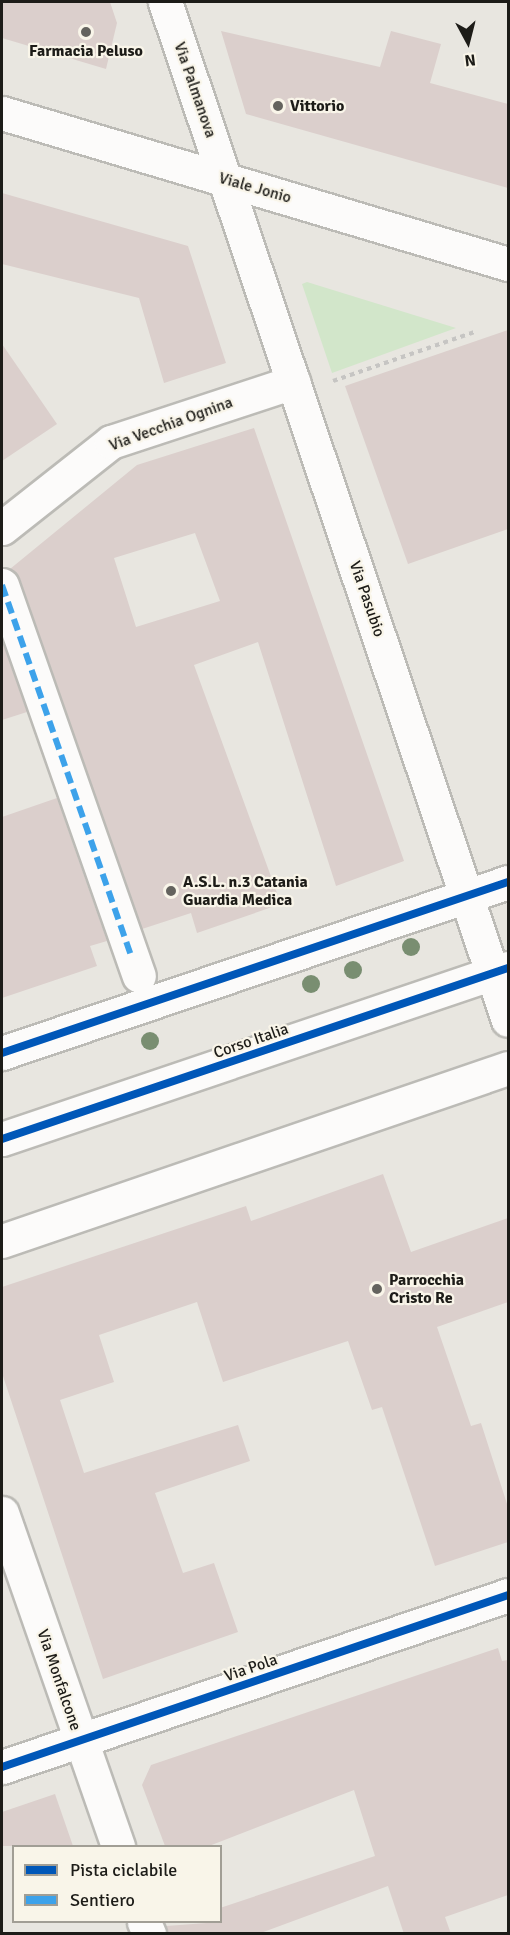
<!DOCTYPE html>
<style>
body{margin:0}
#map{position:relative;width:510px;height:1935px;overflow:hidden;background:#e8e6e0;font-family:Signika,sans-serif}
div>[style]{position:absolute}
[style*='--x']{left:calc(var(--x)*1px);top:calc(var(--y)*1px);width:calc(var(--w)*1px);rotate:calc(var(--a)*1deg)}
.green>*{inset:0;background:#d2e6ca}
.building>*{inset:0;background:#dbcfcc}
.path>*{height:4px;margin-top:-2px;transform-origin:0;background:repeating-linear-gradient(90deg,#c6c5c3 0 4.5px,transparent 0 9px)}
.roads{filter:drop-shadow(2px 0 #bcbbb6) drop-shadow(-2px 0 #bcbbb6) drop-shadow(0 2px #bcbbb6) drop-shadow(0 -2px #bcbbb6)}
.minor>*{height:33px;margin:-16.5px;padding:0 16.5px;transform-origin:16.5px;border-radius:16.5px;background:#fcfbfa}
.major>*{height:33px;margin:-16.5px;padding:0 16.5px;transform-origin:16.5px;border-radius:16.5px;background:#fcfbfa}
.quiet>*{height:6px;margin-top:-3px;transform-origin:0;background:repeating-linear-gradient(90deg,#3da2ea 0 12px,transparent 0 18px)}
.cycleway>*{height:8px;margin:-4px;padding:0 4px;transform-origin:4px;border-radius:4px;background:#0057b8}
.trees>*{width:18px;height:18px;margin:-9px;border-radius:50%;background:#798e71}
.dots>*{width:16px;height:16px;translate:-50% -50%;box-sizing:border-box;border:3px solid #f9f5e9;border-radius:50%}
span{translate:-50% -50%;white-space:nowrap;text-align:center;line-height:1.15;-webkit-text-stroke:4.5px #f9f5e9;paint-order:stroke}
.poi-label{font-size:16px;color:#1d1c18;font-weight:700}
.left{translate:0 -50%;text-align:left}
.street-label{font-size:16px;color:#1d1c18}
.frame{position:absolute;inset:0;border:3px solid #1d1c18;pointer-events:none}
.legend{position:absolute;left:12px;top:1845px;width:210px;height:78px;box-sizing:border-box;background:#f9f5e9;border:2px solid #a19e95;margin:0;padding:8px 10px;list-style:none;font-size:18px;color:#1d1c18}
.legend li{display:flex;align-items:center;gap:12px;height:30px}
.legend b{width:30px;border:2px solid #a19e95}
.north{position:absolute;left:438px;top:12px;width:60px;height:60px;-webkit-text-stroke:4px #f9f5e9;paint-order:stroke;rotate:173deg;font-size:16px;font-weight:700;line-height:24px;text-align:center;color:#1d1c18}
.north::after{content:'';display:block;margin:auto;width:21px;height:27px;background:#1d1c18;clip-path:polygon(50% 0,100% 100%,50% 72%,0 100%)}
</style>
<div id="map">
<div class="green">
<i style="clip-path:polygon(307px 282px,456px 328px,332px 373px,302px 284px)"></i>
</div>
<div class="building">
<i style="clip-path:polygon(2px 2px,110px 2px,117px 23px,106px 69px,2px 38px)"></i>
<i style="clip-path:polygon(221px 31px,380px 67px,391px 31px,441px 44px,430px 83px,508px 104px,508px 188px,246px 114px)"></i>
<i style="clip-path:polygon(2px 193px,188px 246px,226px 363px,164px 383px,139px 298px,2px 264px)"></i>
<i style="clip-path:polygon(508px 330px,508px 529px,408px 564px,345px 386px)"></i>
<i style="clip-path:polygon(2px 344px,57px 424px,2px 461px)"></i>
<i style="clip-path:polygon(evenodd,254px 428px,404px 861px,336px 886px,258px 642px,194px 665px,281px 904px,197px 933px,191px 913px,142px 929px,20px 579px,10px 569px,137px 465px,254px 428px,195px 533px,220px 601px,136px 627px,114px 558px,195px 533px)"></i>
<i style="clip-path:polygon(2px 640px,27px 712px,2px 720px)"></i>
<i style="clip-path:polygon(57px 798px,107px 941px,90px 946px,97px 966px,2px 998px,2px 817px)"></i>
<i style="clip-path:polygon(383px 1174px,411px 1252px,508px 1218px,508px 1302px,437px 1327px,471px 1426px,481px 1423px,508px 1507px,508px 1542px,435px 1566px,382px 1407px,372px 1410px,348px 1341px,223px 1382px,197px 1302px,99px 1335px,114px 1382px,60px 1400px,84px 1473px,238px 1425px,250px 1461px,155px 1493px,183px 1573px,214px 1563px,238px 1632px,103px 1679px,2px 1373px,2px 1287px,246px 1206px,251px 1221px)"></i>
<i style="clip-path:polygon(498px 1648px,502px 1661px,508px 1660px,508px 1895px,445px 1917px,451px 1934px,404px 1934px,388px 1886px,258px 1934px,167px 1934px,166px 1926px,220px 1922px,220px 1908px,375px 1856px,354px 1790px,209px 1846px,165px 1846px,142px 1785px,151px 1765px)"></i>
<i style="clip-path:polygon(55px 1794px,73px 1846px,2px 1846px,2px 1812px)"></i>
</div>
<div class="path">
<i style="--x:333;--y:381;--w:152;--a:-19.1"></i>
</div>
<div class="roads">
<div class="minor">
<i style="--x:2;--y:528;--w:139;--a:-38.3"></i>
<i style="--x:111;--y:442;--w:192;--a:-18.2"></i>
<i style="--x:2;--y:585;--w:414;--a:70.7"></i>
<i style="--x:2;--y:1053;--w:534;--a:-18.67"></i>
<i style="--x:2;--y:1767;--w:534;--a:-18.77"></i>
</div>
<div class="major">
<i style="--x:165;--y:2;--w:1074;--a:71.38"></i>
<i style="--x:2;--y:113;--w:528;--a:16.62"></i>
<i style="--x:2;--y:1139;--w:534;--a:-18.67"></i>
<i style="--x:2;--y:1241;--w:535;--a:-18.88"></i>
<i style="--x:2;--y:1513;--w:353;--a:70.8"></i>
<i style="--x:144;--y:1922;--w:13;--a:67"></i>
</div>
</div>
<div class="quiet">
<i style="--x:2;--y:585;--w:392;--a:70.8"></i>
</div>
<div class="cycleway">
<i style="--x:2;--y:1053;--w:534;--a:-18.67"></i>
<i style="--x:2;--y:1139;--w:534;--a:-18.67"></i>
<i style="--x:2;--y:1767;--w:534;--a:-18.77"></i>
</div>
<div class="trees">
<i style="left:411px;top:947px"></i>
<i style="left:353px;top:970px"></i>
<i style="left:311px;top:984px"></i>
<i style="left:150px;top:1041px"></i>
</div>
<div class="dots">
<i style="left:86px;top:32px;background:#64635e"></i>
<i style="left:278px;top:106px;background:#64635e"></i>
<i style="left:171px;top:891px;background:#64635e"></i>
<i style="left:377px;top:1289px;background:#64635e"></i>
</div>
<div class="poi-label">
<span style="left:86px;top:51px">Farmacia Peluso</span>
<span class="left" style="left:290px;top:106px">Vittorio</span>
<span class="left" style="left:183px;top:891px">A.S.L. n.3 Catania<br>Guardia Medica</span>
<span class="left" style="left:389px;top:1289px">Parrocchia<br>Cristo Re</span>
</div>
<div class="street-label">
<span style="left:195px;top:90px;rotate:71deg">Via Palmanova</span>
<span style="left:255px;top:188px;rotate:16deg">Viale Jonio</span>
<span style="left:171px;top:424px;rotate:-20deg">Via Vecchia Ognina</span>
<span style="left:367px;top:599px;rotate:71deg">Via Pasubio</span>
<span style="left:251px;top:1041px;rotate:-19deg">Corso Italia</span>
<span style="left:251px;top:1668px;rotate:-19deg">Via Pola</span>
<span style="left:59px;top:1680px;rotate:71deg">Via Monfalcone</span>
</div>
<div class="frame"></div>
<ul class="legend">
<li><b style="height:8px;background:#0057b8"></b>Pista ciclabile</li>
<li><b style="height:8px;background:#3da2ea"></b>Sentiero</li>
</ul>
<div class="north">N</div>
</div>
